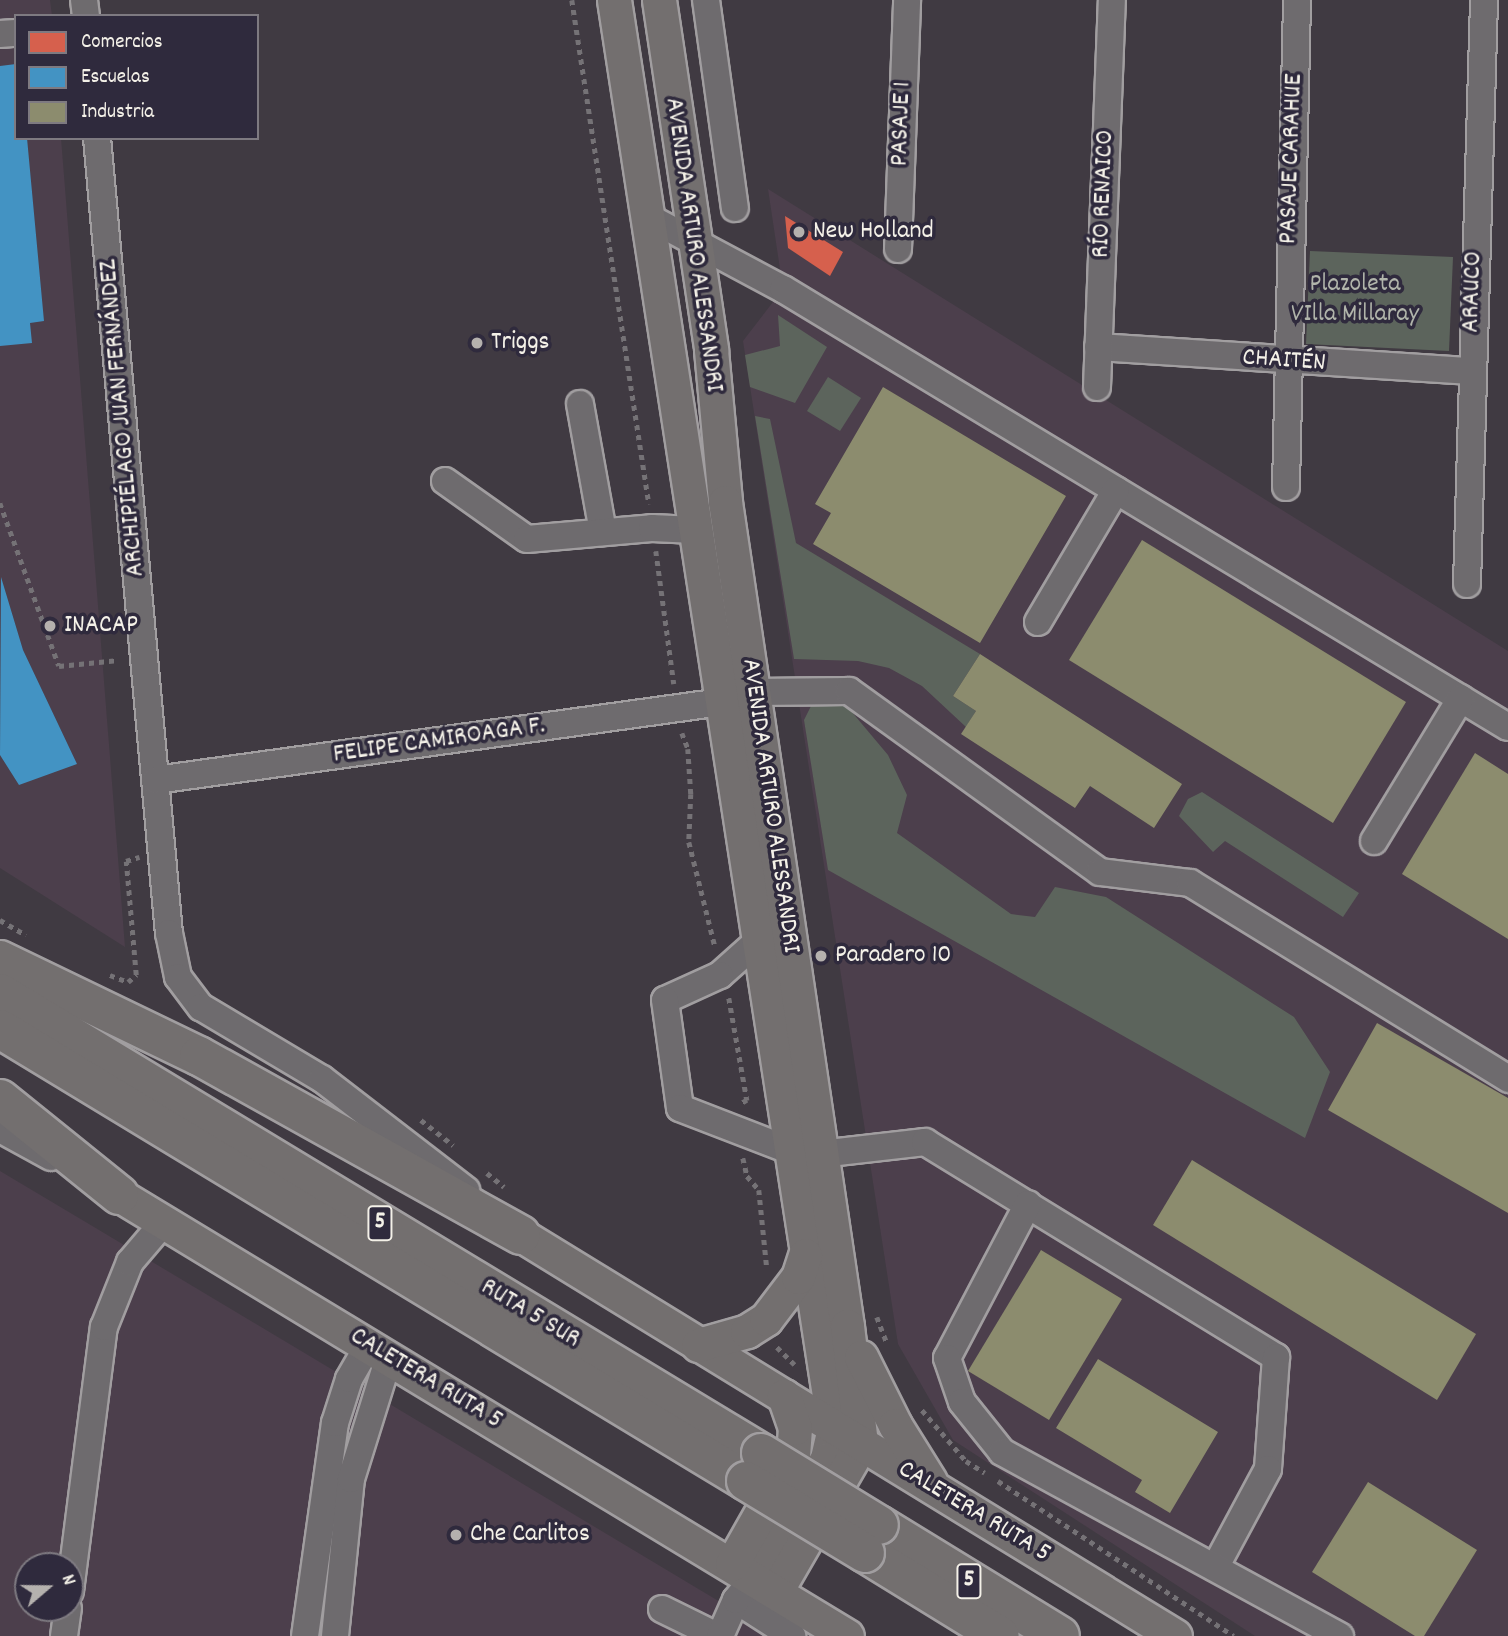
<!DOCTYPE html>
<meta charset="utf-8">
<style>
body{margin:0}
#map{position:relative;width:1508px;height:1636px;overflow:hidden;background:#403a42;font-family:Dekko,sans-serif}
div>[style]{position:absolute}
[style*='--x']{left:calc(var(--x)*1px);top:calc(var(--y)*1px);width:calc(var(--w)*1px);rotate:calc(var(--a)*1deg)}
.built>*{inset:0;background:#4c3f4c}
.green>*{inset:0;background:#5c645c}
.shops>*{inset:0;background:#d6604d}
.schools>*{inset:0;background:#4393c3}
.industry>*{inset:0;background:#8c8c6e}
.path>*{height:4.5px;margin-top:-2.25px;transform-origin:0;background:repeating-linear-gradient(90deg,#757276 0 5px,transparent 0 10px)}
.roads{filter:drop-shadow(2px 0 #a19ea0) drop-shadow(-2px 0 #a19ea0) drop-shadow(0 2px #a19ea0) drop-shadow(0 -2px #a19ea0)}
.minor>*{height:26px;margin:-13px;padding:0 13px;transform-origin:13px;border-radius:13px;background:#6e6b6e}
.major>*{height:33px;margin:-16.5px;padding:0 16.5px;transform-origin:16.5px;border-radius:16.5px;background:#736f6f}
.highway>*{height:38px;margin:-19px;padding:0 19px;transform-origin:19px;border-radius:19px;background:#736f6f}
.bridges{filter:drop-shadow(2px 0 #a19ea0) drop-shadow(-2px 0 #a19ea0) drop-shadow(0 2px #a19ea0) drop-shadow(0 -2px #a19ea0)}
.highway-bridge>*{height:38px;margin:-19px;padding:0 19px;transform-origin:19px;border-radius:19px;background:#736f6f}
.dots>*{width:19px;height:19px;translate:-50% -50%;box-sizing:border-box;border:4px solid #2f2a3d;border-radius:50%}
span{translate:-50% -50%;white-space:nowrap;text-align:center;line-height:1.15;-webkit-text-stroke:7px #2f2a3d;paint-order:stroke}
.shield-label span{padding:2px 5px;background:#2f2a3d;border:2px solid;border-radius:5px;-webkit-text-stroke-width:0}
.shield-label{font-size:24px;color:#f4f1e8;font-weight:700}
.street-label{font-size:26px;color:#f4f1e8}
.poi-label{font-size:26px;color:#f4f1e8}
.left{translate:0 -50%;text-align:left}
.park-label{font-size:26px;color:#b1b5ab}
.legend{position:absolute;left:14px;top:14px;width:245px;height:126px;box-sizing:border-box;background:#2f2a3d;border:2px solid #7e7a81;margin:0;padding:9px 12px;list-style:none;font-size:21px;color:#f4f1e8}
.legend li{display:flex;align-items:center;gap:14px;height:35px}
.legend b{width:35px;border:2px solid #7e7a81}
.north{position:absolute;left:14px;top:1552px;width:70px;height:70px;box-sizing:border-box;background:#2f2a3d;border:2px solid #7e7a81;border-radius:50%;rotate:70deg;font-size:19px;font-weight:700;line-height:28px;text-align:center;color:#f4f1e8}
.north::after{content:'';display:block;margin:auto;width:24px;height:32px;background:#b5b1ae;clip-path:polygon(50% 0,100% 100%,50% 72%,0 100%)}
</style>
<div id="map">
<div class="built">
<i style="clip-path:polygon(0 0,50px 0,52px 16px,16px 16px,16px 138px,61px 138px,125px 947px,0 868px)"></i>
<i style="clip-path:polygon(768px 189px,1508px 651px,1508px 1636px,1255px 1636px,953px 1440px,898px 1344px,743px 341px,783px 289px)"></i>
<i style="clip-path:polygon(evenodd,0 1171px,94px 1227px,777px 1636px,0 1636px,0 1171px,28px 1566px,70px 1566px,70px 1608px,28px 1608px,28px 1566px)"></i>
</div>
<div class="green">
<i style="clip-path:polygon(1310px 251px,1453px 257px,1449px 351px,1306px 344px)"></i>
<i style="clip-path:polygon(778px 315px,827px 347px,795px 403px,750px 387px,745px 355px,780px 346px)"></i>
<i style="clip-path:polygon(828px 377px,861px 398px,840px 431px,807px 411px)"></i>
<i style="clip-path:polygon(755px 416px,770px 419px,796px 543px,980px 654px,953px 696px,976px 711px,966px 727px,922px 686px,889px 668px,858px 661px,794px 659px)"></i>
<i style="clip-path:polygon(846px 705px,888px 755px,907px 795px,897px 833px,1011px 914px,1035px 917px,1055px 887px,1106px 897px,1294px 1017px,1330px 1072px,1305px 1138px,828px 870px,804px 720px,811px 706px)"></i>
<i style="clip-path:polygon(1202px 792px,1359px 893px,1343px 917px,1225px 841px,1213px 852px,1179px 816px,1188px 799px)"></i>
</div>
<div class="shops">
<i style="clip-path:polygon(785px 216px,843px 252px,830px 276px,788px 248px)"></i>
</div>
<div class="schools">
<i style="clip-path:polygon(16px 64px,16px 138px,27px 138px,44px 321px,30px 323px,32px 343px,0 346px,0 66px)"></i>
<i style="clip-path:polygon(1px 577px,23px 650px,77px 764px,19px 785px,0 755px)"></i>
</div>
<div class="industry">
<i style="clip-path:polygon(883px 387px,1066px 496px,980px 643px,813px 544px,831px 513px,815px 504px)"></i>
<i style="clip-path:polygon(1142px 540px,1406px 702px,1333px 823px,1069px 660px)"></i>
<i style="clip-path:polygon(980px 654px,1182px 784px,1154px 828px,1090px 786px,1075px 808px,961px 734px,976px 711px,953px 696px)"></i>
<i style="clip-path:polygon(1475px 753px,1508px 774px,1508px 939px,1402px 874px)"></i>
<i style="clip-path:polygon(1377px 1023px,1508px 1098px,1508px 1213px,1328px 1110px)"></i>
<i style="clip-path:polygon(1192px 1160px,1476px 1334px,1437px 1400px,1153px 1225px)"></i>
<i style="clip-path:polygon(1041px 1250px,1122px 1299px,1049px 1420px,968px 1371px)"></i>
<i style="clip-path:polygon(1098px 1359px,1218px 1432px,1170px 1513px,1135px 1492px,1142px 1480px,1056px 1428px)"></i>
<i style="clip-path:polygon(1368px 1482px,1477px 1550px,1424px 1636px,1415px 1636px,1312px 1572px)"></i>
</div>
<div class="path">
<i style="--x:572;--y:0;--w:510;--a:81.31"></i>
<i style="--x:0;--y:503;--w:173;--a:70.1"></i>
<i style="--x:59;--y:666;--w:60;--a:-5.7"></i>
<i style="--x:656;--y:551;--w:134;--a:82.3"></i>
<i style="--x:682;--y:733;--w:17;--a:69"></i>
<i style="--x:688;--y:749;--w:45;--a:86.2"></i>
<i style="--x:691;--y:794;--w:48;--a:92.4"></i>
<i style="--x:689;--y:842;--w:107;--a:76"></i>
<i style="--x:0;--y:920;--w:30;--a:30"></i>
<i style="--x:110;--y:975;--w:19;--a:21"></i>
<i style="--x:128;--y:982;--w:11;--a:-41"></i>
<i style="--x:136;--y:975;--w:114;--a:-95"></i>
<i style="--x:126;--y:861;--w:14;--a:-17"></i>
<i style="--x:729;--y:998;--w:104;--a:80"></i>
<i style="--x:747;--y:1100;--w:9;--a:148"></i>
<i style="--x:421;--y:1120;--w:41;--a:38"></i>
<i style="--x:743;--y:1158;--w:18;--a:77"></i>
<i style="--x:747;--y:1176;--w:18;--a:49"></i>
<i style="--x:759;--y:1190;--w:79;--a:84.2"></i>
<i style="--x:487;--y:1173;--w:22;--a:39"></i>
<i style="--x:877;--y:1317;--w:26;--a:69"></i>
<i style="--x:777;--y:1347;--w:25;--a:45"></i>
<i style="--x:922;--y:1410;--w:67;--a:49.2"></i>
<i style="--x:966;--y:1461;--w:22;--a:32"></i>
<i style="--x:998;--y:1481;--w:282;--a:33.3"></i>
</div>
<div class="roads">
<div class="minor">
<i style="--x:84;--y:0;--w:16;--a:83"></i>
<i style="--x:706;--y:0;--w:210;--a:82.1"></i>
<i style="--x:0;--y:34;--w:16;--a:-4"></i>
<i style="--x:97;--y:138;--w:798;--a:84.83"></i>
<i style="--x:169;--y:933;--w:45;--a:78.4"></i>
<i style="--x:178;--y:977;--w:38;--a:53"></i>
<i style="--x:201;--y:1007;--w:141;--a:30.8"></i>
<i style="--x:322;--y:1079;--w:182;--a:37.6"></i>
<i style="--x:648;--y:217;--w:153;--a:28.1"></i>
<i style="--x:783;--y:289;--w:847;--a:31.14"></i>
<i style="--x:898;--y:249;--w:249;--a:-87.9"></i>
<i style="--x:1098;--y:347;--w:374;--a:3.7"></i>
<i style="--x:1097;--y:387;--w:387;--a:-87.8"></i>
<i style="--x:580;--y:404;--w:130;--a:79.8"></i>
<i style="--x:445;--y:481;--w:100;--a:35.3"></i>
<i style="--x:527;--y:539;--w:125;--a:-5"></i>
<i style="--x:652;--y:528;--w:43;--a:2.7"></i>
<i style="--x:1286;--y:487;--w:487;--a:-88.7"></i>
<i style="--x:1467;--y:584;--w:584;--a:-88.33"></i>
<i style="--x:1038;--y:622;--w:153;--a:-59.4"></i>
<i style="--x:754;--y:692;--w:95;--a:-0.6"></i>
<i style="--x:849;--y:691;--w:309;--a:35.8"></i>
<i style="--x:1100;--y:872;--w:91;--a:7"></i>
<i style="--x:1190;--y:883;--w:374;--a:31.6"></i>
<i style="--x:156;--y:780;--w:571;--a:-7.85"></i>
<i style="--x:1374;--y:841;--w:167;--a:-58.7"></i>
<i style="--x:758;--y:941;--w:51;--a:138.2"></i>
<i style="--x:720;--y:975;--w:60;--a:155.6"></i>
<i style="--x:665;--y:1000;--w:109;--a:82.1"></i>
<i style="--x:680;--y:1108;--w:117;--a:21.1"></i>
<i style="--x:0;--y:1129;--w:58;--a:28.8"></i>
<i style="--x:820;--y:1154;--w:106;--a:-6.5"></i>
<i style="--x:925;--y:1142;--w:412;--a:31.5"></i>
<i style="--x:1276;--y:1357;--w:112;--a:94.1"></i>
<i style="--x:1268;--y:1469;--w:112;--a:118.2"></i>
<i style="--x:1028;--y:1204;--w:174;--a:117.7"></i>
<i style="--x:947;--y:1358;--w:46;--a:71.2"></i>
<i style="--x:962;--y:1402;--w:64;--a:51.3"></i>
<i style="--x:1002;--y:1452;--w:385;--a:28.6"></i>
<i style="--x:70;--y:1591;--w:266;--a:-82.7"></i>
<i style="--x:104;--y:1327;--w:70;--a:-68.2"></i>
<i style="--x:130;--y:1262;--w:52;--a:-49.6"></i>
<i style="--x:736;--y:1600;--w:67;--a:32.7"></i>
<i style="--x:662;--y:1609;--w:61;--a:26.1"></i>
<i style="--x:64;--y:1636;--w:28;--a:-82"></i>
<i style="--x:305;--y:1636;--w:215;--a:-82"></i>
<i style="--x:335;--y:1423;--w:46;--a:-72.3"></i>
<i style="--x:349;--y:1379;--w:39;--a:-60"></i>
<i style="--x:335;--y:1636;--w:158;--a:-84.2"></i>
<i style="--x:351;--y:1479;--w:128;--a:-72.7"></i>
<i style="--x:720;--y:1636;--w:39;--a:-66"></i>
<i style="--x:736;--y:1600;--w:28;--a:-51"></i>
</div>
<div class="major">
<i style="--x:614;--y:0;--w:1445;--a:81.24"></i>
<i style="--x:834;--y:1428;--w:32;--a:103"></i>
<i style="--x:827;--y:1459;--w:140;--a:121.5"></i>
<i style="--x:659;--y:0;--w:354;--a:81.5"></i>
<i style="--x:711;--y:350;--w:153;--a:84.7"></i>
<i style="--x:725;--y:502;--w:833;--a:81.58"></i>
<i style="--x:847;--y:1326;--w:119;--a:83.2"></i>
<i style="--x:861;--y:1444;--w:170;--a:120"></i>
<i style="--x:119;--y:1195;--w:851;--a:31.21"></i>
<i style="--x:521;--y:1235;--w:767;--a:31.51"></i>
<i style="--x:698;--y:1345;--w:51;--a:-15.9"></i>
<i style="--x:747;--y:1331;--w:22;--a:-32"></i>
<i style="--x:766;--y:1319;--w:53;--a:-52.7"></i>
<i style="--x:798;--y:1277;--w:23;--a:-72"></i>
<i style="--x:861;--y:1357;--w:76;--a:63.4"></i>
<i style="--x:895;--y:1425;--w:66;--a:58"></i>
<i style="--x:732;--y:1564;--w:124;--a:-60.5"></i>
<i style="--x:793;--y:1456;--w:28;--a:-86"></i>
<i style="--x:795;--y:1428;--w:34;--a:-109"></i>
</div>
<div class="highway">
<i style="--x:0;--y:960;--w:221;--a:25.8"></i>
<i style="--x:199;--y:1056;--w:368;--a:29.1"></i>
<i style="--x:0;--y:993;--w:889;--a:31.15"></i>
<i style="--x:0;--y:1029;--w:872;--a:31.21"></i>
<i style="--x:0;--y:1099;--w:153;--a:38.9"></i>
<i style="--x:879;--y:1525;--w:212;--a:31.5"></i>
<i style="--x:865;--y:1553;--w:158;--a:31.6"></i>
</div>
</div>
<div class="bridges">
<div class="highway-bridge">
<i style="--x:761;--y:1453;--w:138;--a:31.4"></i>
<i style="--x:746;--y:1481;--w:139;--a:31.2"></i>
</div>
</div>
<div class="dots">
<i style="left:799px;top:232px;background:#b5b1ae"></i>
<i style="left:477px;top:343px;background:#b5b1ae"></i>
<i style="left:50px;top:626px;background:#b5b1ae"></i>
<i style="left:821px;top:956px;background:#b5b1ae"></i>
<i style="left:456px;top:1535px;background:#b5b1ae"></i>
</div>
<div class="shield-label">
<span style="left:380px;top:1223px">5</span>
<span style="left:969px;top:1581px">5</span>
</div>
<div class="street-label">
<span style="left:902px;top:124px;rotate:-88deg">PASAJE 1</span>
<span style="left:1292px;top:159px;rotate:-88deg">PASAJE CARAHUE</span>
<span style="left:1104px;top:194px;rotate:-88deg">RÍO RENAICO</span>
<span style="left:693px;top:245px;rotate:82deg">AVENIDA ARTURO ALESSANDRI</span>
<span style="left:1473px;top:292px;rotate:-88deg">ARAUCO</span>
<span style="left:1284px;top:361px;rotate:4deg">CHAITÉN</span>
<span style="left:123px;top:418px;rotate:-95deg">ARCHIPIÉLAGO JUAN FERNÁNDEZ</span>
<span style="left:439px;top:741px;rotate:-8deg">FELIPE CAMIROAGA F.</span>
<span style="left:770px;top:806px;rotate:82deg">AVENIDA ARTURO ALESSANDRI</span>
<span style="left:530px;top:1314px;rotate:31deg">RUTA 5 SUR</span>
<span style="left:426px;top:1379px;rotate:31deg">CALETERA RUTA 5</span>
<span style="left:974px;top:1512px;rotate:31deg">CALETERA RUTA 5</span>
</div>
<div class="poi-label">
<span class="left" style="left:813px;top:232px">New Holland</span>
<span class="left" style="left:491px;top:343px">Triggs</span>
<span class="left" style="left:64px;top:626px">INACAP</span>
<span class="left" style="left:835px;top:956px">Paradero 10</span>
<span class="left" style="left:470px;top:1535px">Che Carlitos</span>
</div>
<div class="park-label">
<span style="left:1355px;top:300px">Plazoleta<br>VIlla Millaray</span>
</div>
<ul class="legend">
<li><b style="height:19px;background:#d6604d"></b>Comercios</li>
<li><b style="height:19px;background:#4393c3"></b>Escuelas</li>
<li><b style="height:19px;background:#8c8c6e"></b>Industria</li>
</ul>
<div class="north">N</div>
</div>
